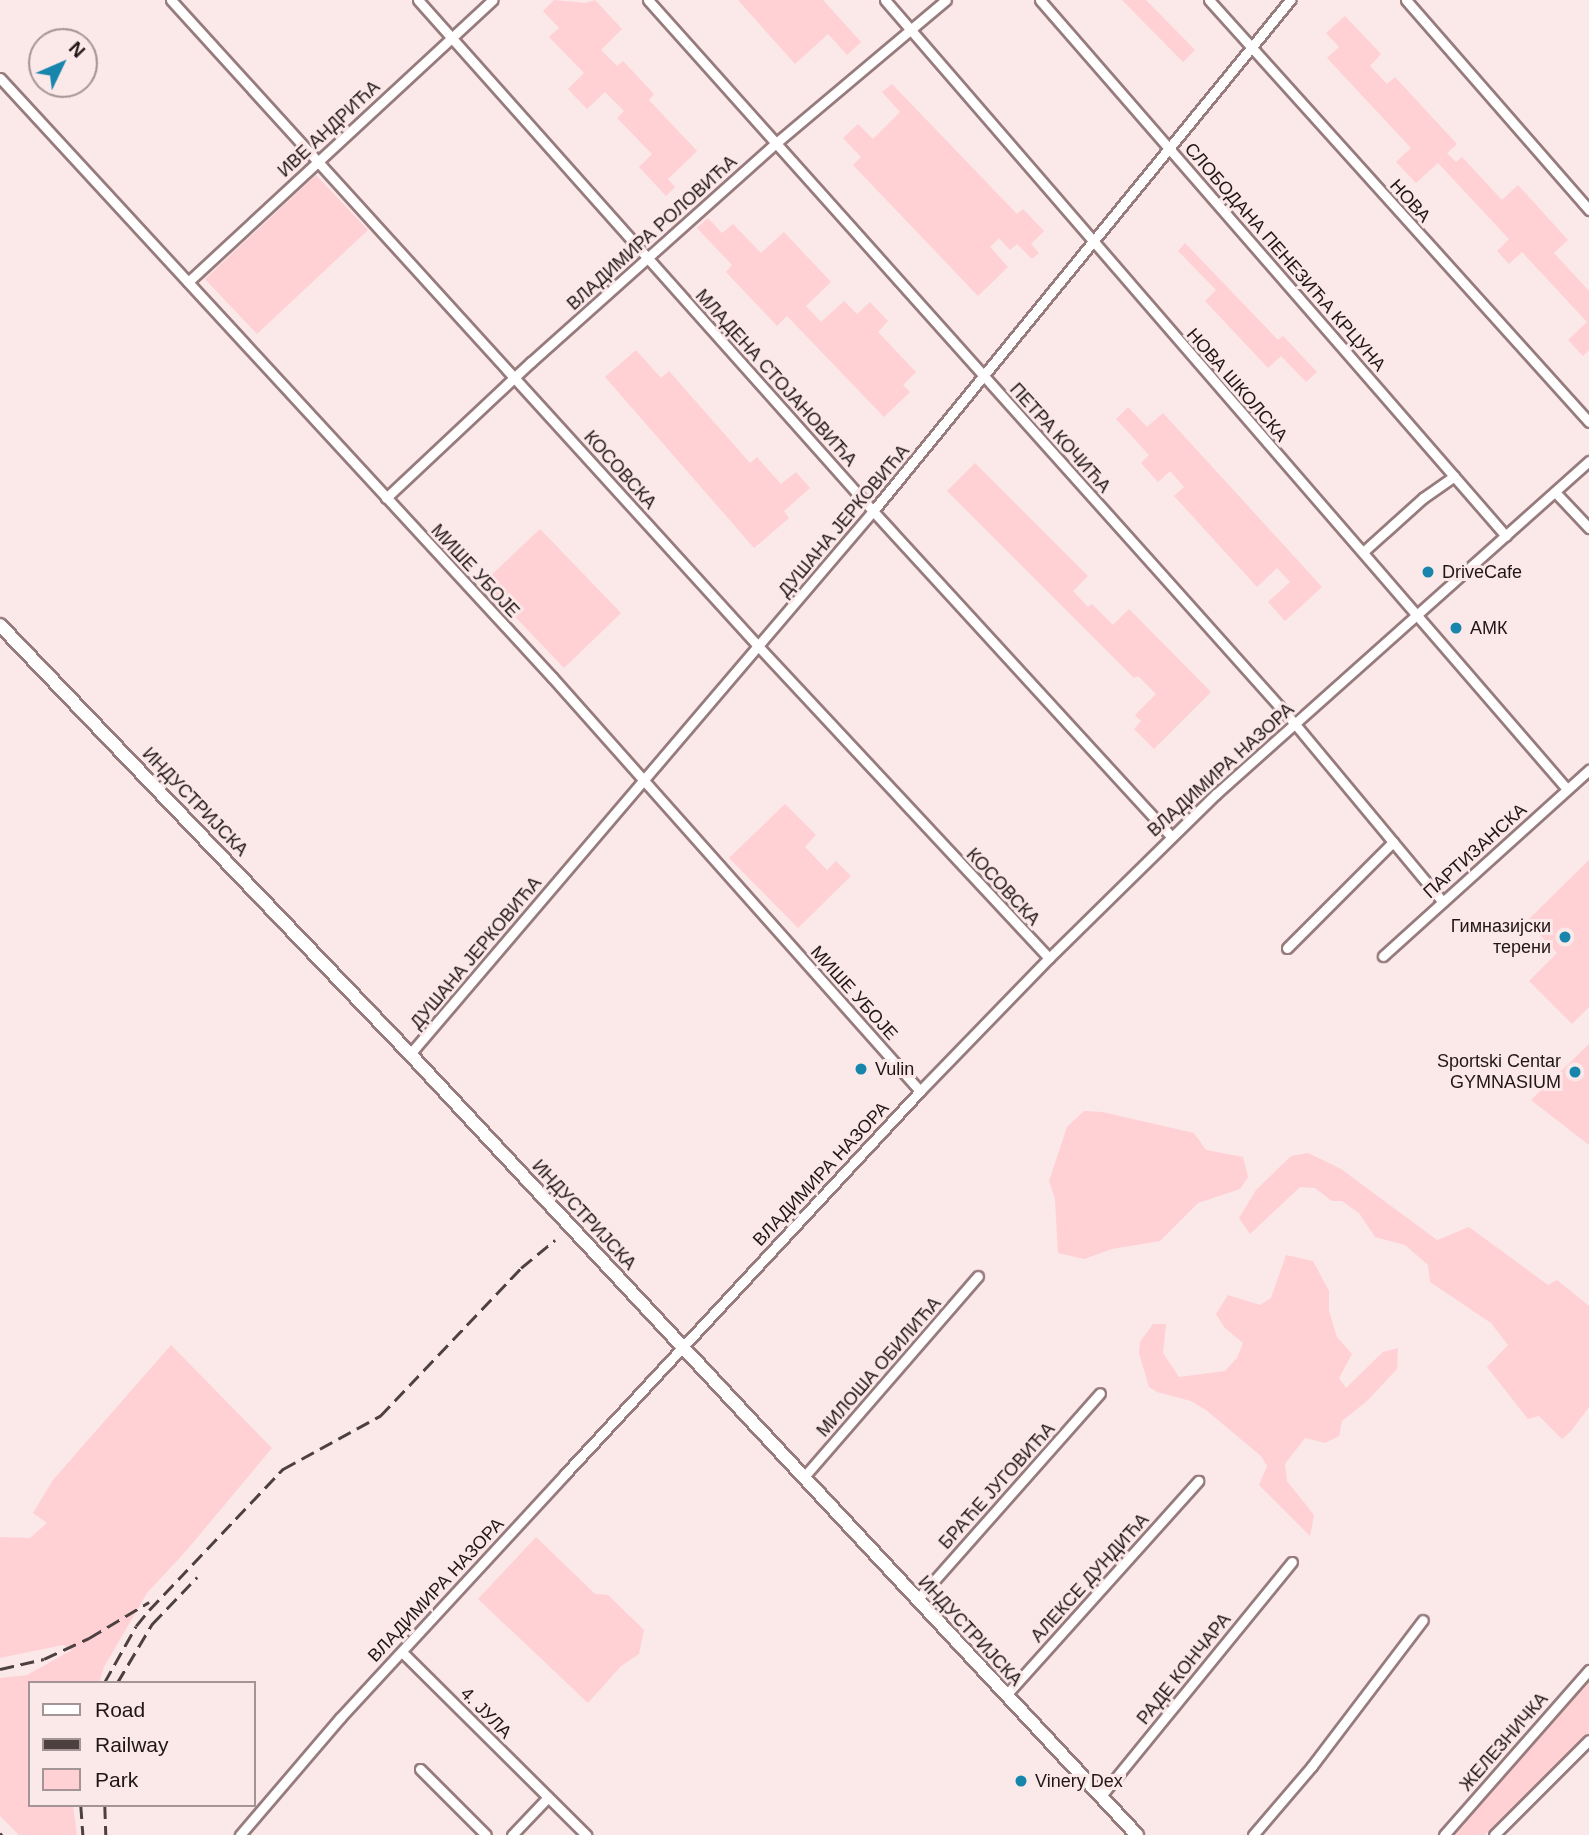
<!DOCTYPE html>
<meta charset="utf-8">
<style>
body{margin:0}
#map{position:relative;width:1589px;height:1835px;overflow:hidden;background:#fbe8e9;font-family:Helvetica,sans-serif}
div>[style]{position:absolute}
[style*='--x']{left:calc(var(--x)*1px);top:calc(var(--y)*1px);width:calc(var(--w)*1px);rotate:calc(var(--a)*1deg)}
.green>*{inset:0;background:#ffd0d4}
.roads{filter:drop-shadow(2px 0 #977b7d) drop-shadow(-2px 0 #977b7d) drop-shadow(0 2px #977b7d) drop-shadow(0 -2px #977b7d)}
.minor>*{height:9px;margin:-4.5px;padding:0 4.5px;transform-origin:4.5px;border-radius:4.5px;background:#fff}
.major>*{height:12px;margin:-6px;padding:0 6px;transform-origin:6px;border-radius:6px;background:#fff}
.rail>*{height:2.5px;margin-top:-1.25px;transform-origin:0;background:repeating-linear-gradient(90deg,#4c4041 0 14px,transparent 0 21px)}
.dots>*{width:19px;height:19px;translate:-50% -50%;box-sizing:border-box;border:4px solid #fbe8e9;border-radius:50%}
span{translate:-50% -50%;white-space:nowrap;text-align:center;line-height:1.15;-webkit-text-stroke:6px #fbe8e9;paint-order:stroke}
.street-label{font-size:18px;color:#211617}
.poi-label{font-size:18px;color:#211617}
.left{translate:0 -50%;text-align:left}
.right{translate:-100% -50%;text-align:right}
.legend{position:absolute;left:28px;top:1681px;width:228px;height:126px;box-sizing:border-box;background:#fbe8e9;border:2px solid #a49495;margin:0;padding:9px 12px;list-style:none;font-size:21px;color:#211617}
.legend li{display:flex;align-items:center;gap:14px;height:35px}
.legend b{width:35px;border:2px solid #a49495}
.north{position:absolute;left:28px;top:28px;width:70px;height:70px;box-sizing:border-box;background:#fbe8e9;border:2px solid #a49495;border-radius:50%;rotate:46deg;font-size:19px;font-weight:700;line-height:28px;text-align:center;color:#211617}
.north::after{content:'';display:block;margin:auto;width:24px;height:32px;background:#1785ac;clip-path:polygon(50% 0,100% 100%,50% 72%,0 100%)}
</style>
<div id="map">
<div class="green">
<i style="clip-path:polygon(554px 0,586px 3px,595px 0,622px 29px,601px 50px,617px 66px,623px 61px,654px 94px,649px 100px,697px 151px,668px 179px,675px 187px,666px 196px,639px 167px,652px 154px,617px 118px,624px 111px,605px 92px,587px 109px,568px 89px,584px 73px,549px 37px,559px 28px,543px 11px)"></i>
<i style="clip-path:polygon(738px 0,823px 0,861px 42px,847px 55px,828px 34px,795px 64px)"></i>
<i style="clip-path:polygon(1122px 0,1146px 0,1195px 50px,1183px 62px)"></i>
<i style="clip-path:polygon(1345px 16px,1381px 54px,1370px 66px,1387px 84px,1395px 77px,1457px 144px,1447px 153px,1456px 162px,1462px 157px,1502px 200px,1518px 185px,1568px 240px,1554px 253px,1589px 291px,1589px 350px,1583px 356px,1568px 340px,1587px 322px,1522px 252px,1509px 264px,1497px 251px,1509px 239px,1438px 163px,1416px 183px,1396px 162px,1411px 148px,1327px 58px,1339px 47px,1326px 33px)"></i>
<i style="clip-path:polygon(892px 84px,1017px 214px,1023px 209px,1044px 231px,1031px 244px,1039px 253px,1032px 259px,1017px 244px,1010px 250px,999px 238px,990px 247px,1008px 267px,978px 296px,853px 165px,861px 157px,843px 138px,858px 124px,873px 139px,900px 112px,882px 92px)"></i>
<i style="clip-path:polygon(316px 175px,368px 230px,257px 334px,205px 279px)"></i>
<i style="clip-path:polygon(708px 218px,722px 233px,733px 224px,761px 253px,784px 232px,831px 282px,806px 306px,821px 322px,844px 301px,857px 314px,870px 302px,888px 321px,878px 332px,916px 372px,903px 385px,910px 392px,884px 417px,787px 316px,777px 326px,726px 272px,732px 265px,697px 228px)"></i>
<i style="clip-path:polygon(1185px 243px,1278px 340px,1283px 336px,1317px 372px,1306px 382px,1281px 356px,1268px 368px,1205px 301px,1216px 290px,1178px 251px)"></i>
<i style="clip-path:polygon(636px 350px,661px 378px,669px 371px,750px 463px,757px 457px,781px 484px,796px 472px,810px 488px,784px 511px,789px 518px,754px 548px,605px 377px)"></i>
<i style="clip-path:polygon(1128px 407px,1147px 427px,1163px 413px,1322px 587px,1285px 621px,1268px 602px,1290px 582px,1277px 568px,1257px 587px,1174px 496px,1184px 487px,1170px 471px,1158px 482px,1141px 463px,1149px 455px,1116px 419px)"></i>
<i style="clip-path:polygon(975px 463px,1088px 576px,1073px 591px,1088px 607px,1092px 604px,1113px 625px,1129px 609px,1211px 692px,1154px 749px,1134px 729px,1141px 721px,1135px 715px,1156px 694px,1138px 676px,1134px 678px,947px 491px)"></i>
<i style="clip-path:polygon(540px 529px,621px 613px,564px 668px,483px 583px)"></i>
<i style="clip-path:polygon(785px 804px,816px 835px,805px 847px,827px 870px,836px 861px,851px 876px,798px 928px,729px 858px)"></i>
<i style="clip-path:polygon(1589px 860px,1589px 1007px,1572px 1024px,1529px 981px,1557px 953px,1527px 921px)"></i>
<i style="clip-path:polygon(1589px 1044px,1589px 1145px,1531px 1100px)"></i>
<i style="clip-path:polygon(1084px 1111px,1102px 1112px,1194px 1133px,1206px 1150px,1243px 1157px,1248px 1177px,1240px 1189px,1198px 1203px,1160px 1241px,1112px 1249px,1084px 1259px,1058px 1253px,1055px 1199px,1049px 1181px,1067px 1127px)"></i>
<i style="clip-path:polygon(1308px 1153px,1341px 1169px,1437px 1240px,1469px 1227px,1548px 1285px,1557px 1280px,1589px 1306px,1589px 1407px,1571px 1431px,1562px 1439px,1539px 1416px,1528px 1419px,1487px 1367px,1508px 1345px,1491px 1323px,1430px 1282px,1428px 1265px,1405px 1245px,1375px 1237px,1359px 1213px,1342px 1201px,1332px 1201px,1315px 1188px,1300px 1187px,1250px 1234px,1239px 1218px,1256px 1190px,1291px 1156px)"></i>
<i style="clip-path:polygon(1286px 1255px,1313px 1261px,1329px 1291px,1329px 1311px,1337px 1337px,1352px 1354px,1339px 1378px,1346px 1388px,1383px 1352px,1398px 1348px,1397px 1369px,1367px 1401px,1342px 1421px,1339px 1436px,1325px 1443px,1305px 1438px,1285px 1464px,1287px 1481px,1314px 1515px,1310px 1536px,1259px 1485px,1267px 1466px,1261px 1456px,1206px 1410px,1191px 1401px,1157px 1392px,1149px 1387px,1139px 1353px,1140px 1342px,1153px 1324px,1166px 1324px,1163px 1353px,1179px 1377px,1225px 1371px,1237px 1358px,1243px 1343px,1224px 1327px,1216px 1314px,1228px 1295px,1260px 1305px,1271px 1298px)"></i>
<i style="clip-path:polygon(171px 1345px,272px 1448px,186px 1551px,147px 1593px,104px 1667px,99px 1683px,30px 1683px,30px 1805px,73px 1805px,77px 1835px,19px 1835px,0 1816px,0 1678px,27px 1675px,72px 1650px,63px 1645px,0 1658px,0 1537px,30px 1538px,47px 1523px,33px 1513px,53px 1480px)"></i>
<i style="clip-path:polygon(536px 1537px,595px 1594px,608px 1595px,644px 1630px,639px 1654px,621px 1666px,588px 1703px,478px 1599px)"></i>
<i style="clip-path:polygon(1589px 1680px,1589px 1733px,1485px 1835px,1451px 1835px)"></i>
</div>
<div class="roads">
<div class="minor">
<i style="--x:171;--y:0;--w:874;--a:47.74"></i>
<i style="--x:759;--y:647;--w:425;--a:47"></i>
<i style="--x:418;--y:0;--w:684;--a:48.32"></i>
<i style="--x:873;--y:511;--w:441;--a:47.5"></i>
<i style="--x:648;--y:0;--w:971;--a:48.21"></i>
<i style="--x:1295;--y:724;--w:231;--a:50.3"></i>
<i style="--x:885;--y:0;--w:1043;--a:49.16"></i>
<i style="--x:1040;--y:0;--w:710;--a:49"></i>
<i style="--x:1209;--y:0;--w:568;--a:48"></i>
<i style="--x:1406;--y:0;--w:279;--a:48.9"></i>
<i style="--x:0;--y:78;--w:815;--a:47.34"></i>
<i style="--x:552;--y:677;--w:554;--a:48.37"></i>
<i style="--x:188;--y:282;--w:415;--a:-42.8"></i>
<i style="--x:1555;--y:492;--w:50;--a:46.6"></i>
<i style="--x:386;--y:498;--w:199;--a:-43.2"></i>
<i style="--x:531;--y:362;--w:329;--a:-41.8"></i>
<i style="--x:776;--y:143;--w:222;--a:-40.1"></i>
<i style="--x:1363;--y:552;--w:81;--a:-42"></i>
<i style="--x:1423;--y:498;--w:38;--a:-35"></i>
<i style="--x:1287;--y:948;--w:150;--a:-45"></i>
<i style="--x:1383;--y:956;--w:278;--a:-42.1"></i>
<i style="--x:410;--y:1054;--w:714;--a:-49.55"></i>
<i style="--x:873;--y:511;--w:660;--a:-50.78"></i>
<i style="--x:803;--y:1478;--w:267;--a:-49.1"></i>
<i style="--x:917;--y:1600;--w:276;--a:-48.5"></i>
<i style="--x:402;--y:1652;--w:260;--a:44.8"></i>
<i style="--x:1006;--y:1695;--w:288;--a:-48.1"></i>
<i style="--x:420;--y:1769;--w:93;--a:45"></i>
<i style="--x:1101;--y:1796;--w:302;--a:-50.8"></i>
<i style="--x:240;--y:1835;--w:154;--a:-49.5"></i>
<i style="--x:340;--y:1718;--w:332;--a:-47.3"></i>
<i style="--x:565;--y:1474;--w:522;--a:-47.17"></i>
<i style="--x:920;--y:1091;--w:185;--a:-45.9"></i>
<i style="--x:1049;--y:958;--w:234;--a:-44.5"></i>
<i style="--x:1216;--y:794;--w:500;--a:-41.76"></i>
<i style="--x:512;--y:1835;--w:52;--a:-46.5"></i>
<i style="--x:1253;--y:1835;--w:91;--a:-49.5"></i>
<i style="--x:1312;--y:1766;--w:183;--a:-52.8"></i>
<i style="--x:1444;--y:1835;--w:220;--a:-48.7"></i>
<i style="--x:1494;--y:1835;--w:134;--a:-45"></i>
</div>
<div class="major">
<i style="--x:0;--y:625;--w:593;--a:46.3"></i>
<i style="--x:410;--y:1054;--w:1067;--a:47.05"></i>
</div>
</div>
<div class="rail">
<i style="--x:0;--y:1669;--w:45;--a:-12.8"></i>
<i style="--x:44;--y:1659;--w:50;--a:-25"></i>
<i style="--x:89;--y:1638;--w:70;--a:-31"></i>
<i style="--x:104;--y:1683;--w:65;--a:-60.7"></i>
<i style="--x:136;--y:1626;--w:21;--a:-51"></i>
<i style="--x:149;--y:1610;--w:195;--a:-46.5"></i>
<i style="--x:283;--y:1469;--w:111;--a:-28.7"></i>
<i style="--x:380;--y:1416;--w:204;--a:-46.4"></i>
<i style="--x:521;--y:1268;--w:44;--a:-39.5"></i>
<i style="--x:117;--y:1683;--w:69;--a:-59.3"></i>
<i style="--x:152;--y:1624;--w:65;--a:-46.2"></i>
<i style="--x:81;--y:1805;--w:30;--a:86"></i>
<i style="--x:105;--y:1805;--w:30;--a:88"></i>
<i style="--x:0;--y:1833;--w:3;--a:45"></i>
</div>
<div class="dots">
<i style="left:1428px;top:572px;background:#1785ac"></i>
<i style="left:1456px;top:628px;background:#1785ac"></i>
<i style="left:1565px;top:937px;background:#1785ac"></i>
<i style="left:861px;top:1069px;background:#1785ac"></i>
<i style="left:1575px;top:1072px;background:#1785ac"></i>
<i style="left:1021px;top:1781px;background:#1785ac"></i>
</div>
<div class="street-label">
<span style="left:329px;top:129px;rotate:-43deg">ИВЕ АНДРИЋА</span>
<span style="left:1410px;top:201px;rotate:48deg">НОВА</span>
<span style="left:652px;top:233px;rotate:-42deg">ВЛАДИМИРА РОЛОВИЋА</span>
<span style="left:1285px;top:257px;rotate:49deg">СЛОБОДАНА ПЕНЕЗИЋА КРЦУНА</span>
<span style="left:776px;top:378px;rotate:48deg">МЛАДЕНА СТОЈАНОВИЋА</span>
<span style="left:1237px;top:385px;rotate:49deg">НОВА ШКОЛСКА</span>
<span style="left:1060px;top:438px;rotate:48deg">ПЕТРА КОЧИЋА</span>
<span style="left:620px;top:470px;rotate:48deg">КОСОВСКА</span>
<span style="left:844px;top:521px;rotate:-50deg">ДУШАНА ЈЕРКОВИЋА</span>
<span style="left:475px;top:571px;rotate:47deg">МИШЕ УБОЈЕ</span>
<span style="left:1221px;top:770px;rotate:-42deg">ВЛАДИМИРА НАЗОРА</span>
<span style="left:195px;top:802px;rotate:46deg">ИНДУСТРИЈСКА</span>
<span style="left:1475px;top:851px;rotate:-42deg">ПАРТИЗАНСКА</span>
<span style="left:1003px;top:887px;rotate:47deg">КОСОВСКА</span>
<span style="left:476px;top:953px;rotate:-50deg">ДУШАНА ЈЕРКОВИЋА</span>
<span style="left:854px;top:993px;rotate:48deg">МИШЕ УБОЈЕ</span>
<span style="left:821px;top:1174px;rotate:-47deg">ВЛАДИМИРА НАЗОРА</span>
<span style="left:584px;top:1215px;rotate:47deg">ИНДУСТРИЈСКА</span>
<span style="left:879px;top:1367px;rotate:-49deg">МИЛОША ОБИЛИЋА</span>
<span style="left:997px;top:1486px;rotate:-48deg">БРАЋЕ ЈУГОВИЋА</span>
<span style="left:1090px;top:1578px;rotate:-48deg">АЛЕКСЕ ДУНДИЋА</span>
<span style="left:436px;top:1590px;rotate:-47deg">ВЛАДИМИРА НАЗОРА</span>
<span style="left:970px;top:1631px;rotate:47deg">ИНДУСТРИЈСКА</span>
<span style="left:1184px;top:1669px;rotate:-51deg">РАДЕ КОНЧАРА</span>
<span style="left:486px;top:1713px;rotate:45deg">4. ЈУЛА</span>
<span style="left:1504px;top:1742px;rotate:-49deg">ЖЕЛЕЗНИЧКА</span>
</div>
<div class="poi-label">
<span class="left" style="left:1442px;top:572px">DriveCafe</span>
<span class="left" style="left:1470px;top:628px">АМК</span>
<span class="right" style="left:1551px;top:937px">Гимназијски<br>терени</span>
<span class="right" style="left:1561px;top:1072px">Sportski Centar<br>GYMNASIUM</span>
<span class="left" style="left:875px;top:1069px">Vulin</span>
<span class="left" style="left:1035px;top:1781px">Vinery Dex</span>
</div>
<ul class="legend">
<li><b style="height:9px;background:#fff"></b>Road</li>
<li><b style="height:9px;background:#4c4041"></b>Railway</li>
<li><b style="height:19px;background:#ffd0d4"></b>Park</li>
</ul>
<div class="north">N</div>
</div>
